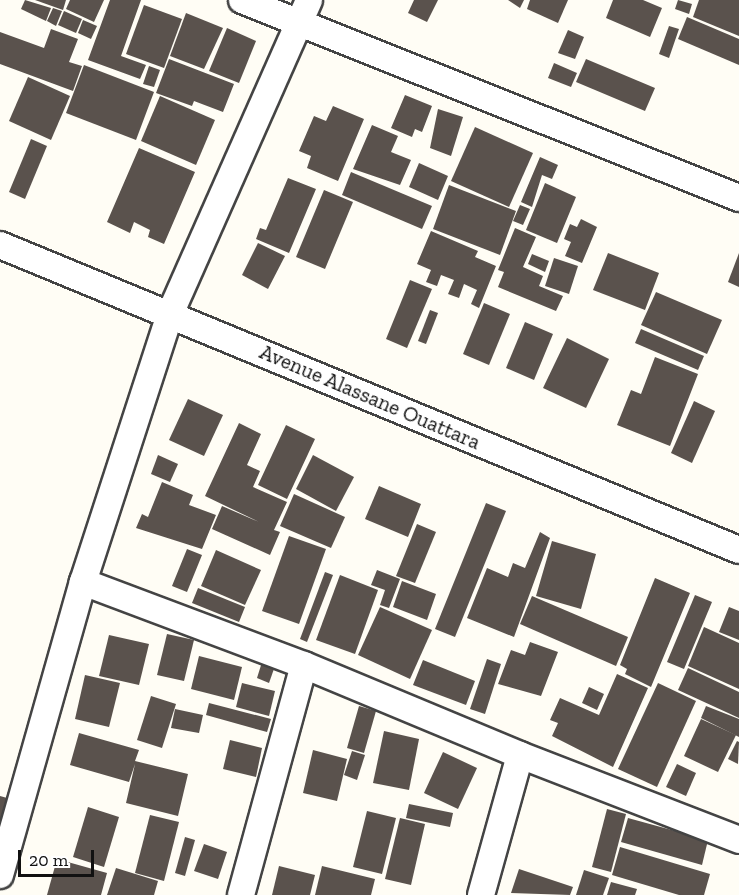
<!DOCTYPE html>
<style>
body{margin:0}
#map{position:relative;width:739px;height:895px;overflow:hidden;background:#fffdf5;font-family:"Zilla Slab",serif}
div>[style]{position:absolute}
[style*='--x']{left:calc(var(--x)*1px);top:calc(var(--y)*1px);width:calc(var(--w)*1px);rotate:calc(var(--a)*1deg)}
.building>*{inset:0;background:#5a524d}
.roads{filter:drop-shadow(2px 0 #444) drop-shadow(-2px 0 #444) drop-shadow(0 2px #444) drop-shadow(0 -2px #444)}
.minor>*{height:26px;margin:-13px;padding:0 13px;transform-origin:13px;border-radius:13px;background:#fff}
span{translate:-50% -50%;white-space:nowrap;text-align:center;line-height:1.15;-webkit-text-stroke:6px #fff;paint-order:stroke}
.street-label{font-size:21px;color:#111}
.scale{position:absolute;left:18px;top:850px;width:76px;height:27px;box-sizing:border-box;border:3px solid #111;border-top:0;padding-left:8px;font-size:18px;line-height:21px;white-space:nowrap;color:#111;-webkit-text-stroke:4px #fff;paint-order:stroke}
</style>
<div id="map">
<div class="building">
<i style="clip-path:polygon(25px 0,51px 8px,46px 21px,21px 9px)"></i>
<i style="clip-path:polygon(35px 0,66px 0,63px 10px)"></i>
<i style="clip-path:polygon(70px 0,104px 0,94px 22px,66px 9px)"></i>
<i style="clip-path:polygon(110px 0,141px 0,121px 56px,146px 65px,140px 79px,88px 60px)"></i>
<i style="clip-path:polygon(414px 0,438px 0,427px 22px,408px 13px)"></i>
<i style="clip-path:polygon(508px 0,524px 0,520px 8px)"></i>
<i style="clip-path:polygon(530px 0,568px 0,558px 23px,527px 9px)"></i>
<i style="clip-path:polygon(613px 0,643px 0,662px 8px,650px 37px,606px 18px)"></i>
<i style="clip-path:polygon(678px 0,692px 4px,689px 14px,675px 9px)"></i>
<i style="clip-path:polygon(699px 0,739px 0,739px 36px,693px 17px)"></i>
<i style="clip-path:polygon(144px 5px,182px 19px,164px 68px,126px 54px)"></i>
<i style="clip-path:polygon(53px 8px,62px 11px,56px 26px,47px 21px)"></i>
<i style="clip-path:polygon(64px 11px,82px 19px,76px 33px,58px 25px)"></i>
<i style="clip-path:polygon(186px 13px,223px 28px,204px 69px,170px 56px)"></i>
<i style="clip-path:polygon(687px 17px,739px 39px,739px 65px,678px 39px)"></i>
<i style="clip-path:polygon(83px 20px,97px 26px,91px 39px,78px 33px)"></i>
<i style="clip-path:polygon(669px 26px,679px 29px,669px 58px,659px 54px)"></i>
<i style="clip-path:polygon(227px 28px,256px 41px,239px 83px,209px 71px)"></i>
<i style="clip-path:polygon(51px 29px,78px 39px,69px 62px,82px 66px,73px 91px,0 64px,0 32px,44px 48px)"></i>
<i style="clip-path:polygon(568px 30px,584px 37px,575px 59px,558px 53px)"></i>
<i style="clip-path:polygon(169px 59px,234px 84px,223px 112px,194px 101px,192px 106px,156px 93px)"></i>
<i style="clip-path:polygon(586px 59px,655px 88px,645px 111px,576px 82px)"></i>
<i style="clip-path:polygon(554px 63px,577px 73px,571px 87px,548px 78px)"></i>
<i style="clip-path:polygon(84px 65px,154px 92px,136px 140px,66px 113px)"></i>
<i style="clip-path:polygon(149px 66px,160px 70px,154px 87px,143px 84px)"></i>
<i style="clip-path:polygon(28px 77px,70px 96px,51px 140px,9px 121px)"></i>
<i style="clip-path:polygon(405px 95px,432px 106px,422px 132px,415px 129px,412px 137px,391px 128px)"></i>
<i style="clip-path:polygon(160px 96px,215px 120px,196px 165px,141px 141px)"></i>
<i style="clip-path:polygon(333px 106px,364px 119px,338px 181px,307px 168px,311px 156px,299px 151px,314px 116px,326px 121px)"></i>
<i style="clip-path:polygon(438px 109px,463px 117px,451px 156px,430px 148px)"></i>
<i style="clip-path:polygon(372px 125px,398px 136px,391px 152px,411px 160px,400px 185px,353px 169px)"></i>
<i style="clip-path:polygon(475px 127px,533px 153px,509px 207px,451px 181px)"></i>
<i style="clip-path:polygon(31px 139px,47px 146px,25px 199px,9px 192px)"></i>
<i style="clip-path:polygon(139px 148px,195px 172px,164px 244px,148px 237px,150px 230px,134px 222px,130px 233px,107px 222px)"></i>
<i style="clip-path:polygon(540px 157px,558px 165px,552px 179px,542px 175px,532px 207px,521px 202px)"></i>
<i style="clip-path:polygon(419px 163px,448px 176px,438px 200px,409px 187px)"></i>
<i style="clip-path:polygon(351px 172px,432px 206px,422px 229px,342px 195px)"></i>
<i style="clip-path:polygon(288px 178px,316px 189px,289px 253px,256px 239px,260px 228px,266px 230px)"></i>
<i style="clip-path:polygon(545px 183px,576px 197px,557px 243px,526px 230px)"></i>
<i style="clip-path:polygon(449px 185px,516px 211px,500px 255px,433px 229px)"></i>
<i style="clip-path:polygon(324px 190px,353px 202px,325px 269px,296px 257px)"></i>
<i style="clip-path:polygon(520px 205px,530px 209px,523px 225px,513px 221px)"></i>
<i style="clip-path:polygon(581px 219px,597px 227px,582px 263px,565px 256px,571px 242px,564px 239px,570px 224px,577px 227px)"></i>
<i style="clip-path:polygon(515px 228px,536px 237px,523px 267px,543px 276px,539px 286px,563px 296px,556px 311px,498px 287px,504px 272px,498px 270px)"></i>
<i style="clip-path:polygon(431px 231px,478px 251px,475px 257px,496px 266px,479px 308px,471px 304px,477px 290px,464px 284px,459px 298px,448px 294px,454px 280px,441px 275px,437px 286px,426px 282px,431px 270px,417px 264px)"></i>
<i style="clip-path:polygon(258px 243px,285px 256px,268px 289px,242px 275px)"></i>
<i style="clip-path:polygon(608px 253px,659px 273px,645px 310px,593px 290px)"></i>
<i style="clip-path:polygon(739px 253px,739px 287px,728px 282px)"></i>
<i style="clip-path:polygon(532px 254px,549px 261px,545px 272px,528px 264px)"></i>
<i style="clip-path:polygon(554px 258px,578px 266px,569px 294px,545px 286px)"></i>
<i style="clip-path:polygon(410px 280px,432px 289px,407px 348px,386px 339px)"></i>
<i style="clip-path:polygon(656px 292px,722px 320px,707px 354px,641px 325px)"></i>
<i style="clip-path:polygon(484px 303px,510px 314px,489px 365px,463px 354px)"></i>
<i style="clip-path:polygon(430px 310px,438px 313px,426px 344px,418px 341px)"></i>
<i style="clip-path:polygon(525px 322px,553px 334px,534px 380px,506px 368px)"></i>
<i style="clip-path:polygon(641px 329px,704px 356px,698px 370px,635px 343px)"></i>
<i style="clip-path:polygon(567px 338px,609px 359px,586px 408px,543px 388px)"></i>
<i style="clip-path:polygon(655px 357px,698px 374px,670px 446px,617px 425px,631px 390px,641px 394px)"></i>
<i style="clip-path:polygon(188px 399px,223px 415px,204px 456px,169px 440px)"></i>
<i style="clip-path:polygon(694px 401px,715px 411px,692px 463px,671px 453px)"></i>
<i style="clip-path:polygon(239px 423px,261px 434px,247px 465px,260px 471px,253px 487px,287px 502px,274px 530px,280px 532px,270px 555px,212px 529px,222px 506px,259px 522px,205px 496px)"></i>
<i style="clip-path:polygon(286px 425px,315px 439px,287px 499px,258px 485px)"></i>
<i style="clip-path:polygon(158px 455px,178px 464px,170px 482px,151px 474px)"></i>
<i style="clip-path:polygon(313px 455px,354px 477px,336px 511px,296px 489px)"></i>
<i style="clip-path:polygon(162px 482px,193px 495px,189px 505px,216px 515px,202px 549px,136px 528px,142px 514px,148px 517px)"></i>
<i style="clip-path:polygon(379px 486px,421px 504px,408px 537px,365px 519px)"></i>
<i style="clip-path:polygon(294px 494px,345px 517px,331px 548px,280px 526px)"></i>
<i style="clip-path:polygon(486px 503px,506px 511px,455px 637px,435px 629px)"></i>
<i style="clip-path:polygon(417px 524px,436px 532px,415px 583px,396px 576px)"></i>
<i style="clip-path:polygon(540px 532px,550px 538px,514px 637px,467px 618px,487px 568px,508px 577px,513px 563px,525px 568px)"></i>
<i style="clip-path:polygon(289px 536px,326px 549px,299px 624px,262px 611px)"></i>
<i style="clip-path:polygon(552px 541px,596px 554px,581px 609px,536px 596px)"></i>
<i style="clip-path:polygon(187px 549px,202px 555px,187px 592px,172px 586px)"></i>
<i style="clip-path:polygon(216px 550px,261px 570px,245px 605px,201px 586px)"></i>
<i style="clip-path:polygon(377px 570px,400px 579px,389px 608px,380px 605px,385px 590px,371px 585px)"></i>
<i style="clip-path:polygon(325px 572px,333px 575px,307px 642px,300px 639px)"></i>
<i style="clip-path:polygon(340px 575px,378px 590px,355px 654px,316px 640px)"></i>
<i style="clip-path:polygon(655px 578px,690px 593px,651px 687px,625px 674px,627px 669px,620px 665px)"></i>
<i style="clip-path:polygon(402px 581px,436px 594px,427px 620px,393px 607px)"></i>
<i style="clip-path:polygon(198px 588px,245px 607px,239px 622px,192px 603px)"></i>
<i style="clip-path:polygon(695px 595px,712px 602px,684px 669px,667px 662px)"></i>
<i style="clip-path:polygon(532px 596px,628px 637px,616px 666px,520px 624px)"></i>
<i style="clip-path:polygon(380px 607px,432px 630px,410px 679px,358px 655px)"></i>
<i style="clip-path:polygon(729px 607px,739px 611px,739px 640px,719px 632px)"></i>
<i style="clip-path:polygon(704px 627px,739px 643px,739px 689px,688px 666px)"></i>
<i style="clip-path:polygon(167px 634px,194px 640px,184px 681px,157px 675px)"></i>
<i style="clip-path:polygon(109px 635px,149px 644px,139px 685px,99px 676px)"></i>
<i style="clip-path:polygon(530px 642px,558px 652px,541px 696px,498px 684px,511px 650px,525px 655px)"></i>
<i style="clip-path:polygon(199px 656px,242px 667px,234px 700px,191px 689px)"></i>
<i style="clip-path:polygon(487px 659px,501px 664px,485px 714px,470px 709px)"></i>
<i style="clip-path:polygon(423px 660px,475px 681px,466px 705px,413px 685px)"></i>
<i style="clip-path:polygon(262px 662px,275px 666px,269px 683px,257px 678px)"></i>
<i style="clip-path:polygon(688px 668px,739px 692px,739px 718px,678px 690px)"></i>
<i style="clip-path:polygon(617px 674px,648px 688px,613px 767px,552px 736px,558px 723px,550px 720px,560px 698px,599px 715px)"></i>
<i style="clip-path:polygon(85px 675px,120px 683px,109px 727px,75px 719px)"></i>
<i style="clip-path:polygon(242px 683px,275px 691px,269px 716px,236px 707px)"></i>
<i style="clip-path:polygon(658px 683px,696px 701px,657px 787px,618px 769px)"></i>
<i style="clip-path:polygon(589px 687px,604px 694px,597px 710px,582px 703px)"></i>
<i style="clip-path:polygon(151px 696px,176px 704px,162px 748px,137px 740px)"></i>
<i style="clip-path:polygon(209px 703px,271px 719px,267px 732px,206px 715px)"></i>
<i style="clip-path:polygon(359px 706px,376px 711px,364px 753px,347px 748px)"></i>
<i style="clip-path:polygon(706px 706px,739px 719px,739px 737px,701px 718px)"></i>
<i style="clip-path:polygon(175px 709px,203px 715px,199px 733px,171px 728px)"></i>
<i style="clip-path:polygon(701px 719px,736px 735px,718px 772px,684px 756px)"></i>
<i style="clip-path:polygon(384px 731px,419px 739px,409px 790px,373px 783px)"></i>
<i style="clip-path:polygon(79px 733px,139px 750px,135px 761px,188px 774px,178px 816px,126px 803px,135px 764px,129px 782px,70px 765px)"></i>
<i style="clip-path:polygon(230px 740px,262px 748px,256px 777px,223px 769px)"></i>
<i style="clip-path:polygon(737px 741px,739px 742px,738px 764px,728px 759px)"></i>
<i style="clip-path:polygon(313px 750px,347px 759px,337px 801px,303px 793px)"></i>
<i style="clip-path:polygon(352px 751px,365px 755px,357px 780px,344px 775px)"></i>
<i style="clip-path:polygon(443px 752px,477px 768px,458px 809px,424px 793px)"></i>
<i style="clip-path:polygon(677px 764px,696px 773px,686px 796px,666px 787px)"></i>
<i style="clip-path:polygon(0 796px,18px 801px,11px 828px,0 825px)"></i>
<i style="clip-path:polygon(409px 804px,453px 813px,450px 827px,406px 818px)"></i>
<i style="clip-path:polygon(88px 807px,119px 817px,104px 867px,73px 857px)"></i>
<i style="clip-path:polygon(607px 809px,626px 814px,611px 872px,592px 867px)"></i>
<i style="clip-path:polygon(367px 811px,396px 818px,382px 874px,353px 867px)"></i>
<i style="clip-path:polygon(150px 815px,179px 822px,164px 881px,135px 873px)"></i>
<i style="clip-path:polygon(400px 818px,425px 824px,411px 885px,385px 879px)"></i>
<i style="clip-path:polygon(628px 818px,708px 840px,702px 865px,621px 842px)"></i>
<i style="clip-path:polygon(185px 837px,195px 840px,185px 876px,175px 873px)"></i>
<i style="clip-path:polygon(204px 844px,227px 852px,218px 879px,194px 871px)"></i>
<i style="clip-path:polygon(620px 847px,710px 874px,704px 895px,679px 895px,612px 875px)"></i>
<i style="clip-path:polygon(57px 859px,107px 873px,101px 895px,47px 895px)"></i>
<i style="clip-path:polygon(279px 866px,315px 875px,310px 895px,272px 895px)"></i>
<i style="clip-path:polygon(322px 866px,375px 879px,371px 895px,315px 895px)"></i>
<i style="clip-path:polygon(116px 868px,158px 881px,154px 895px,107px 895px)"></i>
<i style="clip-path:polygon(519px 869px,573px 887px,570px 895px,511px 893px)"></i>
<i style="clip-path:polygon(584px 870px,609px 878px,603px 895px,576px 895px)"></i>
<i style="clip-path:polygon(611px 882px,637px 889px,635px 895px,607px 895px)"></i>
</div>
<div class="roads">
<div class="minor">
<i style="--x:242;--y:0;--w:535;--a:21.72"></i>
<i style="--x:0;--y:245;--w:799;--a:22.43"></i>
<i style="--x:83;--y:582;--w:236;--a:20.6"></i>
<i style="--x:304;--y:665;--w:234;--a:22.6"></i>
<i style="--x:520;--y:755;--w:235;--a:21.2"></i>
<i style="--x:0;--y:875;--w:305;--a:-74.2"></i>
<i style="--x:83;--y:582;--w:282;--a:-72"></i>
<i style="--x:170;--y:314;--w:343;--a:-66.1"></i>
<i style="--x:241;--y:895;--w:238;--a:-74.7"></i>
<i style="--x:481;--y:895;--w:145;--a:-74.4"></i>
</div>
</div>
<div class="street-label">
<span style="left:370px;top:397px;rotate:23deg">Avenue Alassane Ouattara</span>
</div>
<div class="scale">20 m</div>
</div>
